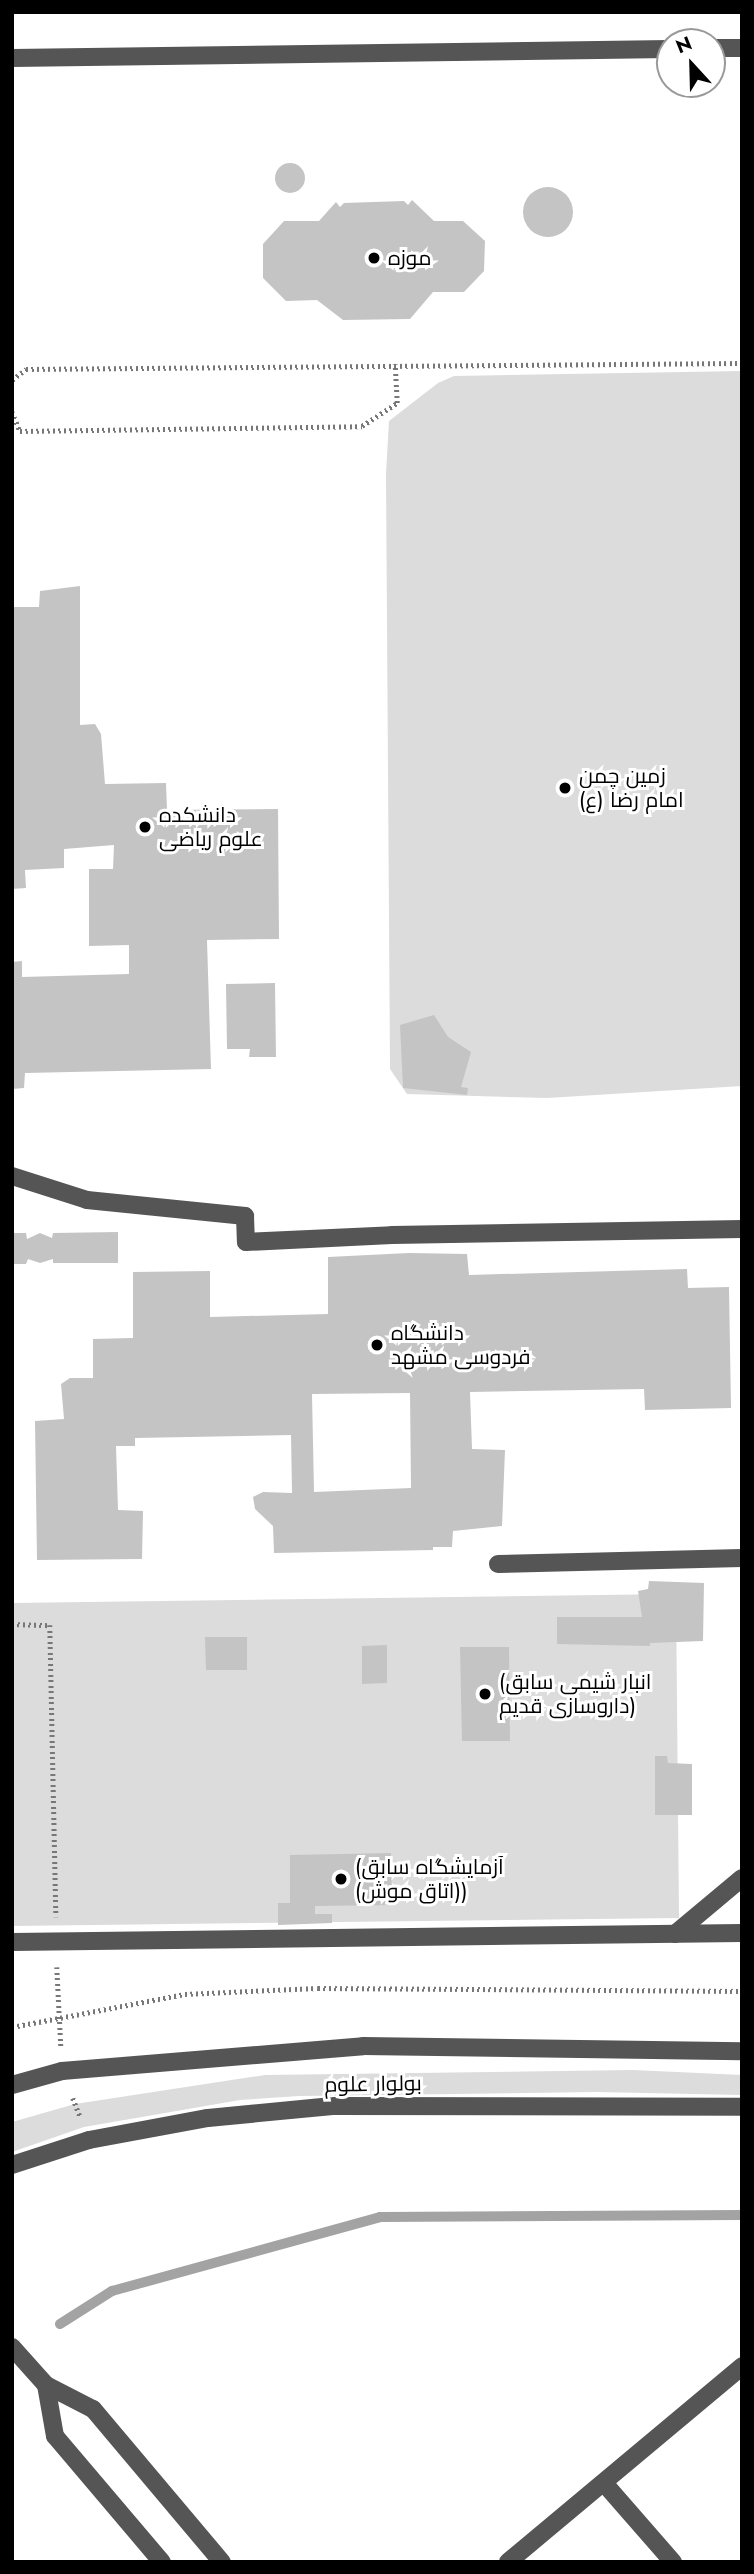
<!DOCTYPE html>
<meta charset="utf-8">
<style>
body{margin:0}
#map{position:relative;width:754px;height:2574px;overflow:hidden;background:#fff;font-family:Jost,Cairo,sans-serif}
div>[style]{position:absolute}
[style*='--x']{left:calc(var(--x)*1px);top:calc(var(--y)*1px);width:calc(var(--w)*1px);rotate:calc(var(--a)*1deg)}
.green>*{inset:0;background:#dcdcdc}
.stream>*{height:10px;margin:-5px;padding:0 5px;transform-origin:5px;border-radius:5px;background:#a3a3a3}
.building>*{inset:0;background:#c4c4c4}
.round{border-radius:50%}
.path>*{height:4.5px;margin-top:-2.25px;transform-origin:0;background:repeating-linear-gradient(90deg,#777 0 2px,transparent 0 5.5px)}
.minor>*{height:18px;margin:-9px;padding:0 9px;transform-origin:9px;border-radius:9px;background:#555}
.dots>*{width:19px;height:19px;translate:-50% -50%;box-sizing:border-box;border:4px solid #fff;border-radius:50%}
span{translate:-50% -50%;white-space:nowrap;text-align:center;line-height:1.15;-webkit-text-stroke:6px #fff;paint-order:stroke}
.poi-label{font-size:21px;color:#000}
.left{translate:0 -50%;text-align:left}
.street-label{font-size:21px;color:#000}
.frame{position:absolute;inset:0;border:14px solid #000;pointer-events:none}
.north{position:absolute;left:656px;top:28px;width:70px;height:70px;box-sizing:border-box;background:#fff;border:2px solid #999;border-radius:50%;rotate:338deg;font-size:19px;font-weight:700;line-height:28px;text-align:center;color:#000}
.north::after{content:'';display:block;margin:auto;width:24px;height:32px;background:#000;clip-path:polygon(50% 0,100% 100%,50% 72%,0 100%)}
</style>
<div id="map">
<div class="green">
<i style="clip-path:polygon(742px 371px,742px 1086px,547px 1098px,407px 1094px,390px 1069px,386px 474px,389px 421px,438px 383px,454px 376px)"></i>
<i style="clip-path:polygon(676px 1594px,679px 1918px,12px 1926px,12px 1603px)"></i>
<i style="clip-path:polygon(633px 2070px,742px 2075px,742px 2095px,597px 2092px,299px 2096px,240px 2100px,84px 2127px,12px 2152px,12px 2122px,75px 2104px,265px 2075px)"></i>
</div>
<div class="stream">
<i style="--x:60;--y:2324;--w:62;--a:-32.4"></i>
<i style="--x:112;--y:2291;--w:278;--a:-15.4"></i>
<i style="--x:380;--y:2217;--w:362;--a:-0.3"></i>
</div>
<div class="building">
<i class="round" style="left:275px;top:163px;width:30px;height:30px"></i>
<i class="round" style="left:523px;top:187px;width:50px;height:50px"></i>
<i style="clip-path:polygon(412px 200px,434px 221px,463px 221px,485px 241px,484px 271px,464px 292px,433px 292px,410px 319px,343px 320px,317px 300px,286px 301px,263px 278px,263px 244px,284px 221px,319px 221px,336px 202px,340px 207px,344px 203px,404px 201px,408px 205px)"></i>
<i style="clip-path:polygon(80px 586px,80px 725px,95px 724px,101px 734px,105px 784px,166px 783px,167px 810px,278px 809px,279px 939px,207px 940px,211px 1069px,25px 1073px,24px 1088px,12px 1089px,12px 962px,22px 961px,22px 977px,129px 974px,129px 945px,89px 946px,89px 869px,113px 869px,114px 845px,64px 849px,64px 868px,25px 870px,26px 888px,12px 889px,12px 607px,39px 607px,40px 591px)"></i>
<i style="clip-path:polygon(275px 983px,276px 1057px,249px 1057px,250px 1049px,227px 1049px,226px 984px)"></i>
<i style="clip-path:polygon(434px 1015px,448px 1037px,471px 1052px,461px 1087px,468px 1088px,467px 1095px,403px 1088px,400px 1025px)"></i>
<i style="clip-path:polygon(118px 1232px,118px 1263px,53px 1263px,53px 1259px,40px 1263px,28px 1259px,26px 1264px,12px 1264px,12px 1233px,26px 1233px,27px 1239px,40px 1233px,52px 1238px,53px 1233px)"></i>
<i style="clip-path:polygon(evenodd,409px 1253px,467px 1254px,469px 1275px,687px 1269px,688px 1288px,729px 1287px,731px 1408px,645px 1410px,644px 1389px,470px 1392px,472px 1449px,505px 1450px,502px 1526px,453px 1531px,452px 1547px,433px 1547px,433px 1550px,274px 1553px,273px 1526px,255px 1509px,253px 1497px,263px 1492px,292px 1493px,291px 1435px,135px 1438px,135px 1446px,116px 1446px,118px 1510px,143px 1511px,142px 1559px,37px 1560px,35px 1421px,64px 1419px,61px 1384px,70px 1378px,93px 1378px,93px 1339px,133px 1338px,133px 1272px,210px 1271px,210px 1317px,328px 1314px,328px 1257px,409px 1253px,410px 1393px,411px 1488px,314px 1492px,312px 1394px,410px 1393px)"></i>
<i style="clip-path:polygon(649px 1581px,704px 1583px,703px 1641px,650px 1643px,650px 1646px,557px 1644px,557px 1617px,642px 1617px,638px 1591px,648px 1589px)"></i>
<i style="clip-path:polygon(205px 1637px,247px 1637px,247px 1670px,206px 1670px)"></i>
<i style="clip-path:polygon(387px 1645px,387px 1683px,362px 1684px,362px 1646px)"></i>
<i style="clip-path:polygon(460px 1647px,509px 1647px,510px 1741px,462px 1741px)"></i>
<i style="clip-path:polygon(655px 1756px,667px 1756px,668px 1763px,692px 1764px,692px 1815px,655px 1815px)"></i>
<i style="clip-path:polygon(391px 1853px,392px 1905px,315px 1906px,315px 1914px,332px 1914px,332px 1923px,278px 1925px,278px 1903px,290px 1903px,290px 1855px)"></i>
</div>
<div class="path">
<i style="--x:12;--y:380;--w:18;--a:-38"></i>
<i style="--x:26;--y:369;--w:716;--a:-0.48"></i>
<i style="--x:12;--y:412;--w:21;--a:67"></i>
<i style="--x:20;--y:431;--w:342;--a:-0.8"></i>
<i style="--x:362;--y:426;--w:42;--a:-33.3"></i>
<i style="--x:397;--y:403;--w:39;--a:-93"></i>
<i style="--x:12;--y:1624;--w:38;--a:2"></i>
<i style="--x:50;--y:1625;--w:292;--a:88.8"></i>
<i style="--x:57;--y:1967;--w:79;--a:87.1"></i>
<i style="--x:12;--y:2027;--w:176;--a:-10.8"></i>
<i style="--x:185;--y:1994;--w:133;--a:-2.6"></i>
<i style="--x:318;--y:1988;--w:424;--a:0.4"></i>
<i style="--x:73;--y:2098;--w:19;--a:69"></i>
</div>
<div class="minor">
<i style="--x:712;--y:48;--w:30;--a:0"></i>
<i style="--x:12;--y:58;--w:658;--a:-0.78"></i>
<i style="--x:12;--y:1176;--w:79;--a:17.7"></i>
<i style="--x:87;--y:1200;--w:159;--a:5.8"></i>
<i style="--x:245;--y:1216;--w:26;--a:88"></i>
<i style="--x:246;--y:1242;--w:146;--a:-2.7"></i>
<i style="--x:392;--y:1235;--w:350;--a:-1"></i>
<i style="--x:498;--y:1564;--w:244;--a:-1.4"></i>
<i style="--x:675;--y:1934;--w:87;--a:-39.9"></i>
<i style="--x:12;--y:1942;--w:730;--a:-0.71"></i>
<i style="--x:12;--y:2085;--w:52;--a:-15.6"></i>
<i style="--x:62;--y:2071;--w:302;--a:-4.7"></i>
<i style="--x:363;--y:2046;--w:379;--a:0.8"></i>
<i style="--x:12;--y:2165;--w:81;--a:-18"></i>
<i style="--x:89;--y:2140;--w:121;--a:-10.5"></i>
<i style="--x:208;--y:2118;--w:125;--a:-5.5"></i>
<i style="--x:332;--y:2106;--w:410;--a:0.1"></i>
<i style="--x:12;--y:2347;--w:51;--a:48.2"></i>
<i style="--x:46;--y:2385;--w:53;--a:27.1"></i>
<i style="--x:93;--y:2409;--w:200;--a:49.9"></i>
<i style="--x:46;--y:2385;--w:52;--a:80"></i>
<i style="--x:55;--y:2436;--w:165;--a:49.7"></i>
<i style="--x:604;--y:2483;--w:105;--a:48.9"></i>
<i style="--x:508;--y:2562;--w:305;--a:-39.9"></i>
</div>
<div class="dots">
<i style="left:374px;top:258px;background:#000"></i>
<i style="left:565px;top:788px;background:#000"></i>
<i style="left:145px;top:827px;background:#000"></i>
<i style="left:377px;top:1345px;background:#000"></i>
<i style="left:485px;top:1694px;background:#000"></i>
<i style="left:341px;top:1879px;background:#000"></i>
</div>
<div class="poi-label">
<span class="left" style="left:388px;top:258px">موزه</span>
<span class="left" style="left:579px;top:788px">زمین چمن<br>امام رضا (ع)</span>
<span class="left" style="left:159px;top:827px">دانشکده<br>علوم ریاضی</span>
<span class="left" style="left:391px;top:1345px">دانشگاه<br>فردوسی مشهد</span>
<span class="left" style="left:499px;top:1694px">(انبار شیمی سابق<br>داروسازی قدیم)</span>
<span class="left" style="left:355px;top:1879px">(آزمایشگاه سابق<br>(اتاق موش))</span>
</div>
<div class="street-label">
<span style="left:373px;top:2084px;rotate:-1deg">بولوار علوم</span>
</div>
<div class="frame"></div>
<div class="north">N</div>
</div>
